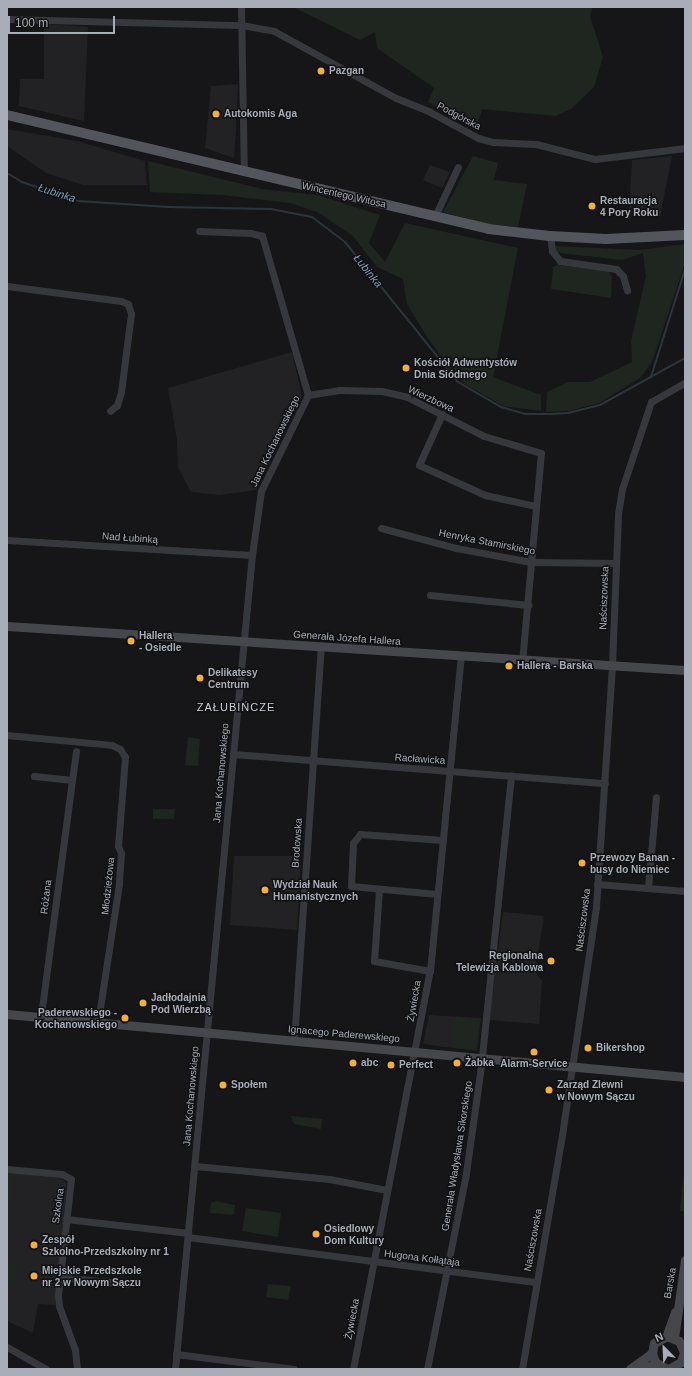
<!DOCTYPE html>
<meta charset="utf-8">
<style>
body{margin:0}
#map{position:relative;width:692px;height:1376px;overflow:hidden;background:#161618;font-family:Arial,sans-serif}
div>[style]{position:absolute}
[style*='--x']{left:calc(var(--x)*1px);top:calc(var(--y)*1px);width:calc(var(--w)*1px);rotate:calc(var(--a)*1deg)}
.built>*{inset:0;background:#222225}
.green>*{inset:0;background:#1e261f}
.stream>*{height:2px;margin:-1px;padding:0 1px;transform-origin:1px;border-radius:1px;background:#2c353c}
.street>*{height:7px;margin:-3.5px;padding:0 3.5px;transform-origin:3.5px;border-radius:3.5px;background:#37383d}
.secondary>*{height:9px;margin:-4.5px;padding:0 4.5px;transform-origin:4.5px;border-radius:4.5px;background:#45474d}
.primary>*{height:10px;margin:-5px;padding:0 5px;transform-origin:5px;border-radius:5px;background:#53555c}
.dots>*{width:11px;height:11px;translate:-50% -50%;box-sizing:border-box;border:2px solid #111113;border-radius:50%}
span{translate:-50% -50%;white-space:nowrap;text-align:center;line-height:1.15;-webkit-text-stroke:3px #111113;paint-order:stroke}
.poi-label{font-size:10px;color:#a8adb8;font-weight:700}
.left{translate:0 -50%;text-align:left}
.right{translate:-100% -50%;text-align:right}
.street-label{font-size:10px;color:#a8adb8}
.water-label{font-size:11px;color:#7f9bb3;font-style:italic}
.neighbourhood-label{font-size:11px;color:#c9ccd4;letter-spacing:1px}
.frame{position:absolute;inset:0;border:8px solid #a8adb8;pointer-events:none}
.north{position:absolute;left:644px;top:1328px;width:40px;height:40px;-webkit-text-stroke:3px #111113;paint-order:stroke;rotate:336deg;font-size:11px;font-weight:700;line-height:16px;text-align:center;color:#a8adb8}
.north::after{content:'';display:block;margin:auto;width:14px;height:18px;background:#a8adb8;clip-path:polygon(50% 0,100% 100%,50% 72%,0 100%)}
.scale{position:absolute;left:8px;top:16px;width:107px;height:18px;box-sizing:border-box;border:2px solid #a8adb8;border-top:0;padding-left:5px;font-size:12px;line-height:14px;white-space:nowrap;color:#a8adb8;-webkit-text-stroke:3px #111113;paint-order:stroke}
</style>
<div id="map">
<div class="built">
<i style="clip-path:polygon(44px 24px,88px 27px,84px 121px,19px 106px,20px 79px,44px 79px)"></i>
<i style="clip-path:polygon(238px 84px,236px 130px,234px 158px,205px 148px,211px 86px)"></i>
<i style="clip-path:polygon(7px 129px,77px 141px,145px 161px,147px 185px,83px 185px,46px 173px,7px 146px)"></i>
<i style="clip-path:polygon(672px 156px,660px 217px,629px 215px,632px 160px)"></i>
<i style="clip-path:polygon(430px 165px,450px 172px,442px 188px,423px 180px)"></i>
<i style="clip-path:polygon(292px 352px,302px 396px,256px 490px,219px 495px,191px 492px,178px 467px,177px 440px,168px 388px)"></i>
<i style="clip-path:polygon(234px 856px,301px 856px,297px 930px,230px 925px)"></i>
<i style="clip-path:polygon(503px 912px,544px 916px,535px 972px,542px 981px,539px 1024px,489px 1020px)"></i>
<i style="clip-path:polygon(429px 1015px,481px 1018px,477px 1051px,423px 1044px)"></i>
<i style="clip-path:polygon(7px 1171px,60px 1176px,67px 1184px,55px 1305px,38px 1304px,33px 1333px,7px 1321px)"></i>
</div>
<div class="green">
<i style="clip-path:polygon(293px 7px,593px 7px,590px 16px,603px 57px,594px 87px,571px 109px,556px 116px,482px 109px,476px 130px,428px 102px,434px 88px,377px 48px,375px 32px,360px 40px)"></i>
<i style="clip-path:polygon(473px 156px,498px 163px,494px 180px,527px 184px,518px 227px,486px 224px,443px 212px)"></i>
<i style="clip-path:polygon(148px 161px,262px 189px,317px 195px,380px 215px,369px 243px,385px 262px,405px 223px,518px 248px,493px 377px,541px 395px,541px 411px,503px 406px,465px 384px,453px 372px,427px 337px,407px 304px,403px 279px,377px 267px,353px 236px,317px 212px,290px 203px,222px 195px,150px 192px)"></i>
<i style="clip-path:polygon(685px 244px,685px 263px,652px 362px,640px 378px,599px 403px,568px 411px,546px 412px,547px 392px,568px 382px,590px 382px,632px 362px,631px 341px,646px 276px,643px 253px,622px 260px,560px 253px,554px 251px,555px 246px,639px 250px)"></i>
<i style="clip-path:polygon(558px 265px,608px 271px,612px 276px,611px 298px,551px 289px,553px 267px)"></i>
<i style="clip-path:polygon(188px 737px,200px 739px,198px 766px,185px 765px)"></i>
<i style="clip-path:polygon(153px 809px,175px 809px,174px 819px,153px 819px)"></i>
<i style="clip-path:polygon(453px 1019px,480px 1019px,476px 1049px,453px 1048px)"></i>
<i style="clip-path:polygon(291px 1116px,322px 1119px,321px 1129px,294px 1124px)"></i>
<i style="clip-path:polygon(685px 1163px,685px 1211px,680px 1211px)"></i>
<i style="clip-path:polygon(7px 1174px,14px 1175px,11px 1198px,7px 1197px)"></i>
<i style="clip-path:polygon(216px 1201px,235px 1205px,234px 1215px,210px 1213px,211px 1203px)"></i>
<i style="clip-path:polygon(246px 1208px,281px 1213px,278px 1237px,242px 1231px)"></i>
<i style="clip-path:polygon(7px 1264px,18px 1265px,15px 1283px,7px 1282px)"></i>
<i style="clip-path:polygon(268px 1284px,291px 1286px,288px 1300px,266px 1297px)"></i>
</div>
<div class="stream">
<i style="--x:7;--y:173;--w:17;--a:31"></i>
<i style="--x:22;--y:182;--w:59;--a:18.7"></i>
<i style="--x:78;--y:201;--w:91;--a:3.8"></i>
<i style="--x:169;--y:207;--w:102;--a:1.1"></i>
<i style="--x:271;--y:209;--w:42;--a:11"></i>
<i style="--x:312;--y:217;--w:41;--a:37.1"></i>
<i style="--x:345;--y:242;--w:180;--a:51.1"></i>
<i style="--x:458;--y:382;--w:50;--a:30.2"></i>
<i style="--x:501;--y:407;--w:25;--a:16"></i>
<i style="--x:525;--y:414;--w:26;--a:0"></i>
<i style="--x:551;--y:414;--w:17;--a:-3"></i>
<i style="--x:568;--y:413;--w:33;--a:-14"></i>
<i style="--x:600;--y:405;--w:97;--a:-28.9"></i>
<i style="--x:651;--y:377;--w:113;--a:-72.5"></i>
</div>
<div class="street">
<i style="--x:241;--y:7;--w:164;--a:89"></i>
<i style="--x:7;--y:19;--w:234;--a:1.5"></i>
<i style="--x:241;--y:25;--w:34;--a:10"></i>
<i style="--x:274;--y:31;--w:139;--a:28.8"></i>
<i style="--x:396;--y:98;--w:37;--a:22"></i>
<i style="--x:430;--y:112;--w:55;--a:28.4"></i>
<i style="--x:478;--y:138;--w:16;--a:15"></i>
<i style="--x:493;--y:142;--w:43;--a:2.7"></i>
<i style="--x:536;--y:144;--w:61;--a:14.3"></i>
<i style="--x:595;--y:159;--w:91;--a:-7"></i>
<i style="--x:435;--y:216;--w:54;--a:-64.9"></i>
<i style="--x:550;--y:236;--w:15;--a:82"></i>
<i style="--x:552;--y:251;--w:13;--a:51"></i>
<i style="--x:560;--y:261;--w:57;--a:8.1"></i>
<i style="--x:616;--y:269;--w:10;--a:45"></i>
<i style="--x:623;--y:276;--w:15;--a:74"></i>
<i style="--x:7;--y:286;--w:115;--a:7.5"></i>
<i style="--x:121;--y:301;--w:8;--a:23"></i>
<i style="--x:128;--y:304;--w:10;--a:73"></i>
<i style="--x:131;--y:314;--w:79;--a:97.3"></i>
<i style="--x:121;--y:392;--w:14;--a:107"></i>
<i style="--x:117;--y:405;--w:9;--a:139"></i>
<i style="--x:308;--y:395;--w:31;--a:-9"></i>
<i style="--x:339;--y:390;--w:43;--a:1.3"></i>
<i style="--x:382;--y:391;--w:26;--a:13"></i>
<i style="--x:407;--y:397;--w:86;--a:26.9"></i>
<i style="--x:484;--y:436;--w:59;--a:16.6"></i>
<i style="--x:541;--y:453;--w:208;--a:95.2"></i>
<i style="--x:442;--y:414;--w:56;--a:114.3"></i>
<i style="--x:419;--y:465;--w:72;--a:24.4"></i>
<i style="--x:485;--y:495;--w:51;--a:12.4"></i>
<i style="--x:381;--y:528;--w:78;--a:14.9"></i>
<i style="--x:456;--y:548;--w:76;--a:10.6"></i>
<i style="--x:531;--y:562;--w:85;--a:0.7"></i>
<i style="--x:7;--y:540;--w:245;--a:3.5"></i>
<i style="--x:430;--y:595;--w:99;--a:5.8"></i>
<i style="--x:7;--y:735;--w:105;--a:5.4"></i>
<i style="--x:112;--y:745;--w:9;--a:27"></i>
<i style="--x:120;--y:749;--w:9;--a:58"></i>
<i style="--x:125;--y:757;--w:89;--a:94.5"></i>
<i style="--x:118;--y:846;--w:8;--a:67"></i>
<i style="--x:121;--y:853;--w:31;--a:94"></i>
<i style="--x:119;--y:884;--w:140;--a:98.7"></i>
<i style="--x:233;--y:754;--w:373;--a:4.5"></i>
<i style="--x:34;--y:776;--w:38;--a:6"></i>
<i style="--x:72;--y:780;--w:239;--a:97.5"></i>
<i style="--x:72;--y:780;--w:29;--a:-82"></i>
<i style="--x:597;--y:884;--w:88;--a:4.5"></i>
<i style="--x:648;--y:888;--w:91;--a:-85"></i>
<i style="--x:379;--y:890;--w:71;--a:94"></i>
<i style="--x:374;--y:961;--w:57;--a:10.1"></i>
<i style="--x:437;--y:894;--w:86;--a:-174.7"></i>
<i style="--x:351;--y:886;--w:43;--a:-87.3"></i>
<i style="--x:353;--y:843;--w:11;--a:-52"></i>
<i style="--x:360;--y:834;--w:83;--a:4.1"></i>
<i style="--x:294;--y:1040;--w:393;--a:-86.1"></i>
<i style="--x:195;--y:1166;--w:135;--a:5.5"></i>
<i style="--x:329;--y:1179;--w:59;--a:10.7"></i>
<i style="--x:7;--y:1169;--w:55;--a:5.2"></i>
<i style="--x:62;--y:1174;--w:10;--a:29"></i>
<i style="--x:71;--y:1179;--w:117;--a:96.4"></i>
<i style="--x:58;--y:1295;--w:11;--a:85"></i>
<i style="--x:59;--y:1306;--w:47;--a:70"></i>
<i style="--x:75;--y:1350;--w:19;--a:84"></i>
<i style="--x:66;--y:1219;--w:123;--a:6.5"></i>
<i style="--x:188;--y:1237;--w:350;--a:7.4"></i>
<i style="--x:60;--y:1277;--w:70;--a:5.7"></i>
<i style="--x:7;--y:1347;--w:45;--a:29.4"></i>
<i style="--x:176;--y:1354;--w:119;--a:7.2"></i>
<i style="--x:175;--y:1369;--w:818;--a:-84.6"></i>
<i style="--x:252;--y:555;--w:65;--a:-82"></i>
<i style="--x:261;--y:491;--w:107;--a:-63.9"></i>
<i style="--x:308;--y:395;--w:166;--a:-106.1"></i>
<i style="--x:262;--y:236;--w:11;--a:-165"></i>
<i style="--x:251;--y:233;--w:52;--a:-177.8"></i>
<i style="--x:353;--y:1369;--w:405;--a:-79.1"></i>
<i style="--x:430;--y:971;--w:317;--a:-84.4"></i>
<i style="--x:427;--y:1369;--w:200;--a:-78.7"></i>
<i style="--x:466;--y:1173;--w:108;--a:-82"></i>
<i style="--x:481;--y:1066;--w:292;--a:-84.1"></i>
<i style="--x:522;--y:1369;--w:244;--a:-80.3"></i>
<i style="--x:563;--y:1128;--w:223;--a:-81.5"></i>
<i style="--x:596;--y:907;--w:243;--a:-86.2"></i>
<i style="--x:612;--y:665;--w:151;--a:-87.7"></i>
<i style="--x:618;--y:514;--w:25;--a:-81"></i>
<i style="--x:622;--y:489;--w:92;--a:-71.6"></i>
<i style="--x:651;--y:402;--w:39;--a:-30"></i>
</div>
<div class="secondary">
<i style="--x:7;--y:626;--w:679;--a:3.71"></i>
<i style="--x:7;--y:1014;--w:681;--a:5.31"></i>
<i style="--x:666;--y:1337;--w:27;--a:-70"></i>
<i style="--x:674;--y:1338;--w:79;--a:-82"></i>
<i style="--x:630;--y:1369;--w:27;--a:-36"></i>
<i style="--x:639;--y:1369;--w:18;--a:-16"></i>
<i style="--x:667;--y:1369;--w:14;--a:-150"></i>
<i style="--x:655;--y:1362;--w:9;--a:-108"></i>
<i style="--x:652;--y:1353;--w:10;--a:-79"></i>
<i style="--x:654;--y:1343;--w:15;--a:-28"></i>
<i style="--x:667;--y:1336;--w:13;--a:23"></i>
<i style="--x:679;--y:1341;--w:12;--a:66"></i>
<i style="--x:684;--y:1352;--w:10;--a:107"></i>
<i style="--x:681;--y:1362;--w:14;--a:150"></i>
</div>
<div class="primary">
<i style="--x:7;--y:115;--w:494;--a:13.3"></i>
<i style="--x:488;--y:229;--w:62;--a:6.4"></i>
<i style="--x:550;--y:236;--w:56;--a:3.1"></i>
<i style="--x:606;--y:239;--w:79;--a:-2.9"></i>
</div>
<div class="dots">
<i style="left:321px;top:71px;background:#f2b134"></i>
<i style="left:216px;top:114px;background:#f2b134"></i>
<i style="left:592px;top:206px;background:#f2b134"></i>
<i style="left:406px;top:368px;background:#f2b134"></i>
<i style="left:131px;top:641px;background:#f2b134"></i>
<i style="left:509px;top:666px;background:#f2b134"></i>
<i style="left:200px;top:678px;background:#f2b134"></i>
<i style="left:582px;top:863px;background:#f2b134"></i>
<i style="left:265px;top:890px;background:#f2b134"></i>
<i style="left:551px;top:961px;background:#f2b134"></i>
<i style="left:143px;top:1003px;background:#f2b134"></i>
<i style="left:125px;top:1018px;background:#f2b134"></i>
<i style="left:588px;top:1048px;background:#f2b134"></i>
<i style="left:534px;top:1052px;background:#f2b134"></i>
<i style="left:353px;top:1063px;background:#f2b134"></i>
<i style="left:457px;top:1063px;background:#f2b134"></i>
<i style="left:391px;top:1065px;background:#f2b134"></i>
<i style="left:223px;top:1085px;background:#f2b134"></i>
<i style="left:549px;top:1090px;background:#f2b134"></i>
<i style="left:316px;top:1234px;background:#f2b134"></i>
<i style="left:34px;top:1245px;background:#f2b134"></i>
<i style="left:34px;top:1276px;background:#f2b134"></i>
</div>
<div class="poi-label">
<span class="left" style="left:329px;top:71px">Pazgan</span>
<span class="left" style="left:224px;top:114px">Autokomis Aga</span>
<span class="left" style="left:600px;top:206px">Restauracja<br>4 Pory Roku</span>
<span class="left" style="left:414px;top:368px">Kościół Adwentystów<br>Dnia Siódmego</span>
<span class="left" style="left:139px;top:641px">Hallera<br>- Osiedle</span>
<span class="left" style="left:517px;top:666px">Hallera - Barska</span>
<span class="left" style="left:208px;top:678px">Delikatesy<br>Centrum</span>
<span class="left" style="left:590px;top:863px">Przewozy Banan -<br>busy do Niemiec</span>
<span class="left" style="left:273px;top:890px">Wydział Nauk<br>Humanistycznych</span>
<span class="right" style="left:543px;top:961px">Regionalna<br>Telewizja Kablowa</span>
<span class="left" style="left:151px;top:1003px">Jadłodajnia<br>Pod Wierzbą</span>
<span class="right" style="left:117px;top:1018px">Paderewskiego -<br>Kochanowskiego</span>
<span class="left" style="left:596px;top:1048px">Bikershop</span>
<span class="left" style="left:361px;top:1063px">abc</span>
<span class="left" style="left:465px;top:1063px">Żabka</span>
<span style="left:534px;top:1064px">Alarm-Service</span>
<span class="left" style="left:399px;top:1065px">Perfect</span>
<span class="left" style="left:557px;top:1090px">Zarząd Zlewni<br>w Nowym Sączu</span>
<span class="left" style="left:231px;top:1085px">Społem</span>
<span class="left" style="left:324px;top:1234px">Osiedlowy<br>Dom Kultury</span>
<span class="left" style="left:42px;top:1245px">Zespół<br>Szkolno-Przedszkolny nr 1</span>
<span class="left" style="left:42px;top:1276px">Miejskie Przedszkole<br>nr 2 w Nowym Sączu</span>
</div>
<div class="street-label">
<span style="left:459px;top:116px;rotate:28deg">Podgórska</span>
<span style="left:344px;top:195px;rotate:13deg">Wincentego Witosa</span>
<span style="left:431px;top:399px;rotate:25deg">Wierzbowa</span>
<span style="left:275px;top:441px;rotate:-64deg">Jana Kochanowskiego</span>
<span style="left:130px;top:538px;rotate:4deg">Nad Łubinką</span>
<span style="left:487px;top:542px;rotate:11deg">Henryka Stamirskiego</span>
<span style="left:604px;top:598px;rotate:-88deg">Naściszowska</span>
<span style="left:347px;top:638px;rotate:4deg">Generała Józefa Hallera</span>
<span style="left:420px;top:759px;rotate:4deg">Racławicka</span>
<span style="left:221px;top:773px;rotate:-85deg">Jana Kochanowskiego</span>
<span style="left:297px;top:843px;rotate:-86deg">Brodowska</span>
<span style="left:108px;top:886px;rotate:-84deg">Młodzieżowa</span>
<span style="left:46px;top:897px;rotate:-83deg">Różana</span>
<span style="left:583px;top:920px;rotate:-83deg">Naściszowska</span>
<span style="left:414px;top:1001px;rotate:-80deg">Żywiecka</span>
<span style="left:344px;top:1034px;rotate:5deg">Ignacego Paderewskiego</span>
<span style="left:191px;top:1096px;rotate:-85deg">Jana Kochanowskiego</span>
<span style="left:457px;top:1156px;rotate:-81deg">Generała Władysława Sikorskiego</span>
<span style="left:58px;top:1206px;rotate:-82deg">Szkolna</span>
<span style="left:533px;top:1240px;rotate:-80deg">Naściszowska</span>
<span style="left:422px;top:1258px;rotate:7deg">Hugona Kołłątaja</span>
<span style="left:670px;top:1283px;rotate:-80deg">Barska</span>
<span style="left:352px;top:1319px;rotate:-79deg">Żywiecka</span>
</div>
<div class="water-label">
<span style="left:57px;top:193px;rotate:18deg">Łubinka</span>
<span style="left:368px;top:271px;rotate:51deg">Łubinka</span>
</div>
<div class="neighbourhood-label">
<span style="left:236px;top:707px">ZAŁUBIŃCZE</span>
</div>
<div class="frame"></div>
<div class="north">N</div>
<div class="scale">100 m</div>
</div>
